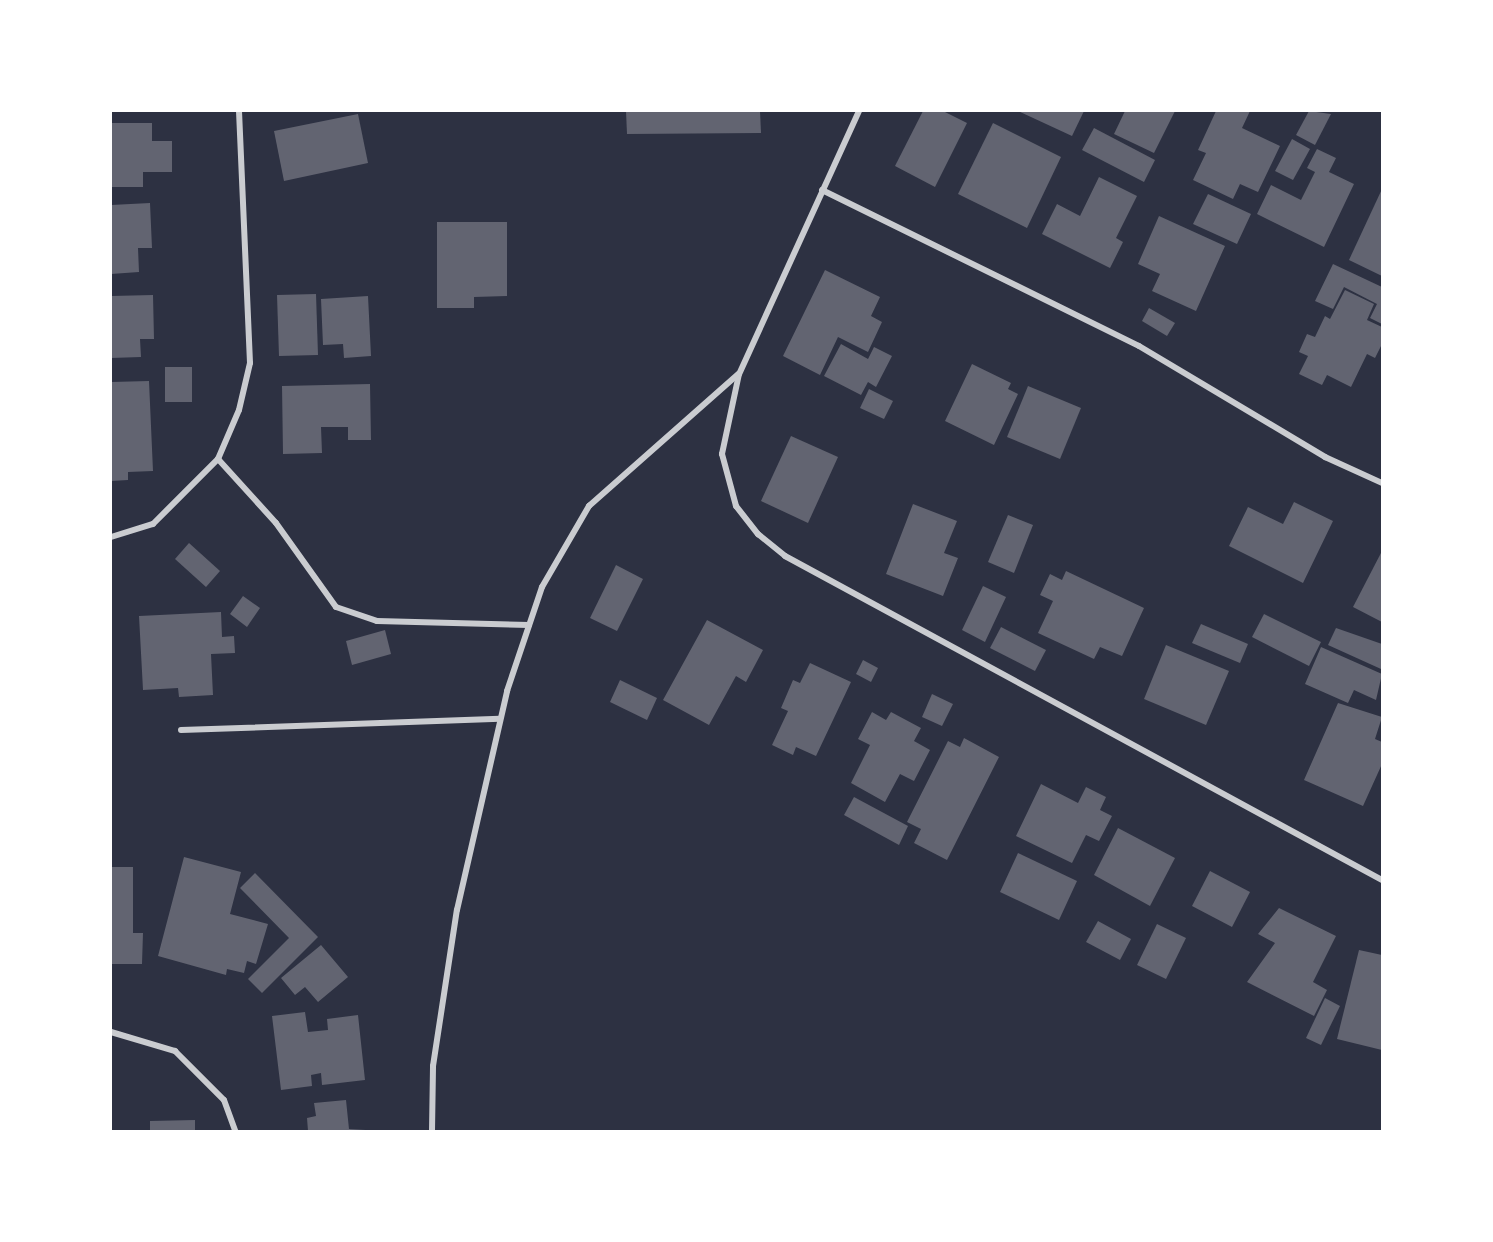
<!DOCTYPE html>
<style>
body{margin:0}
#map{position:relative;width:1493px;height:1242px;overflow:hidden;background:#2d3142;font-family:Figtree,sans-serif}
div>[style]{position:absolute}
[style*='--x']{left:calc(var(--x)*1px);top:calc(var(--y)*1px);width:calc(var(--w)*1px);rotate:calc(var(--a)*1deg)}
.building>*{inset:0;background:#626471}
.minor>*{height:6px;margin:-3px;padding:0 3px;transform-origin:3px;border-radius:3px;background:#caccd0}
span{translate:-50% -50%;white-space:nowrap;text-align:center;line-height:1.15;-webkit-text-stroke:4.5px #fff;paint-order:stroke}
.frame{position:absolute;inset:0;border:112px solid #fff;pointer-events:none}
</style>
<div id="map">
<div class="building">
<i style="clip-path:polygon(626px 111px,760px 111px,761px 133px,627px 134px)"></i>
<i style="clip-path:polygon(923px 111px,943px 111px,967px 123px,935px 187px,895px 166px)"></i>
<i style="clip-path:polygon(1018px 111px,1084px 111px,1072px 136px)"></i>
<i style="clip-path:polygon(1125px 111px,1175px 111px,1154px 153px,1114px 134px)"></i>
<i style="clip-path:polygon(1216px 111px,1250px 111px,1242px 128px,1280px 146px,1258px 192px,1240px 184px,1233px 199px,1193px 180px,1206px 153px,1198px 150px)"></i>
<i style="clip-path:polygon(1309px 111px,1331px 114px,1315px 145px,1296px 135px)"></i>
<i style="clip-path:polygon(358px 114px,368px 163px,284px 181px,274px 131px)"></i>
<i style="clip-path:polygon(111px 123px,152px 123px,152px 141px,172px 141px,172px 172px,143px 172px,143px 187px,111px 187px)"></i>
<i style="clip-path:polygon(993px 123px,1061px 157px,1027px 228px,958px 194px)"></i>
<i style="clip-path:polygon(1094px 128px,1155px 160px,1144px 182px,1082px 150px)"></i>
<i style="clip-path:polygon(1292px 139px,1310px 149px,1293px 180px,1275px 171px)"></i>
<i style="clip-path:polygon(1317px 149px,1336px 158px,1329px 172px,1354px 184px,1324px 247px,1257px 214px,1271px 185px,1301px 200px,1315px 172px,1307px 168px)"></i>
<i style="clip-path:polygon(1099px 177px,1137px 196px,1116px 238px,1123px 242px,1110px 268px,1042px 234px,1057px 204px,1080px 216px)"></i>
<i style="clip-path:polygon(1382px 189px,1382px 276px,1349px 260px)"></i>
<i style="clip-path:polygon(1208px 194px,1251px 214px,1237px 244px,1193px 224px)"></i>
<i style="clip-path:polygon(150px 203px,152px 248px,138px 248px,139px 272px,111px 274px,111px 205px)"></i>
<i style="clip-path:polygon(1159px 216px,1225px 246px,1196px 311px,1152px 291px,1160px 274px,1138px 264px)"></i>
<i style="clip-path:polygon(437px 222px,507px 222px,507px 296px,474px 297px,474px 308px,437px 308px)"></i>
<i style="clip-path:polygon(1333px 264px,1382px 287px,1382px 324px,1370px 318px,1377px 304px,1344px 287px,1333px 309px,1315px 301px)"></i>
<i style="clip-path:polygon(825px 270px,880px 297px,871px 316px,882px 322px,868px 352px,838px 337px,820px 375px,783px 356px)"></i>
<i style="clip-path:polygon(1345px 290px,1374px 304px,1367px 320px,1382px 327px,1382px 344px,1375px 358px,1367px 354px,1351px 387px,1327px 375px,1322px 385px,1299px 374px,1308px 356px,1299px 352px,1307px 334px,1315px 337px,1325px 316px,1330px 319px)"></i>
<i style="clip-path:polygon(316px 294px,318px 355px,279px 356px,277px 295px)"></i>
<i style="clip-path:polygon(153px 295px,154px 339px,140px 339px,141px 357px,111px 358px,111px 296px)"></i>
<i style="clip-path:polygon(368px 296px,371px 356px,344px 358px,343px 344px,323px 345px,321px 299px)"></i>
<i style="clip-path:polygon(1149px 308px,1175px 323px,1167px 336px,1142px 321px)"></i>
<i style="clip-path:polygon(841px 344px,868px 359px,874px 347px,892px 356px,876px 387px,868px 382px,861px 395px,824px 376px)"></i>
<i style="clip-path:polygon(972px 364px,1011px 383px,1008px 389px,1018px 394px,994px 445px,945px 421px)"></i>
<i style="clip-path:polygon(165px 367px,192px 367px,192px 402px,165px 402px)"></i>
<i style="clip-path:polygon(149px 381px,153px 471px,128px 472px,128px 480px,111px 481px,111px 382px)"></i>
<i style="clip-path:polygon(370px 384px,371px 440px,348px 440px,348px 427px,321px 427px,322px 453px,283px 454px,282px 386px)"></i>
<i style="clip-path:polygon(1028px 386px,1081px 408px,1060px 459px,1007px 437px)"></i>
<i style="clip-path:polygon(869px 389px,893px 401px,884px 419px,860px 408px)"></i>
<i style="clip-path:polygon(791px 436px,838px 457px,808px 523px,761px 501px)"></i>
<i style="clip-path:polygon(1294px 502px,1333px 521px,1303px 583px,1229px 546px,1248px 507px,1283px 524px)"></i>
<i style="clip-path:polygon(913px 504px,957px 521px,944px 553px,958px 558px,943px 596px,886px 574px)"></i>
<i style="clip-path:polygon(1008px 515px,1033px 525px,1014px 573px,988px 562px)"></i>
<i style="clip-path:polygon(189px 543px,220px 571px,206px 587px,175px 559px)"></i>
<i style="clip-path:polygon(1382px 551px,1382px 622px,1353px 607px)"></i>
<i style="clip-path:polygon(616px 565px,643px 579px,617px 631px,590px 618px)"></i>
<i style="clip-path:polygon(1066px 571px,1144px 608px,1122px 656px,1100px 647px,1094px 659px,1038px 633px,1053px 601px,1040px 595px,1050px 574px,1062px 580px)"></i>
<i style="clip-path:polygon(983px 586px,1006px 597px,985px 642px,962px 630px)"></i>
<i style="clip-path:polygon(243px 596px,260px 608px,247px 627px,230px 614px)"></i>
<i style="clip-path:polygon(221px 612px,222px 637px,234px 636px,235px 653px,211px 654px,213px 695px,179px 697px,178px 688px,143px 690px,139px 616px)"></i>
<i style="clip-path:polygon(1264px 614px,1321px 642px,1309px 666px,1252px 637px)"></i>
<i style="clip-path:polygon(707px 620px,763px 650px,746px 682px,736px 676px,709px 725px,663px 700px)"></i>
<i style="clip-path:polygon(1201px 624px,1248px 644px,1240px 663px,1192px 643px)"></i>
<i style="clip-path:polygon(1001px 627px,1046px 650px,1035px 671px,990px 648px)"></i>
<i style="clip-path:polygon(1336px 628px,1382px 644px,1381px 669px,1328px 645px)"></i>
<i style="clip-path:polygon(385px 630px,391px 654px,352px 665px,346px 641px)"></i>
<i style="clip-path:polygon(1166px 645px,1229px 671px,1206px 725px,1144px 699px)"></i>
<i style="clip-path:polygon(1321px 647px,1382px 674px,1376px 700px,1354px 690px,1348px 703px,1305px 684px)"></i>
<i style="clip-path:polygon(863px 660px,878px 668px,871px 682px,856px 674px)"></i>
<i style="clip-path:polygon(810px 663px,851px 682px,816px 756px,796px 747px,793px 755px,772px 745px,788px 711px,781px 708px,793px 680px,800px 683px)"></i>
<i style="clip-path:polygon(620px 680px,657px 698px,647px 720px,610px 702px)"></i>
<i style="clip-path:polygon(932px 694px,953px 704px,942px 726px,922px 717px)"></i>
<i style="clip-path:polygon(1338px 703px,1382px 717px,1375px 739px,1382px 742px,1382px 764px,1363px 806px,1304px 780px)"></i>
<i style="clip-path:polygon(872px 712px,886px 720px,891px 712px,921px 728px,914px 741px,930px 750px,914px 781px,900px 774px,885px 802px,851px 783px,870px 745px,858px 739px)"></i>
<i style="clip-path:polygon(964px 738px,999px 757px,947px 860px,914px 843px,921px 829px,907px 822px,948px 741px,960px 747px)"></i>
<i style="clip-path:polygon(1041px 784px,1078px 803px,1086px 787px,1106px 797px,1100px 810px,1112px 816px,1099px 841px,1086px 835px,1072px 863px,1016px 836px)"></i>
<i style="clip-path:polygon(854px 797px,908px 826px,899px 845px,844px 815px)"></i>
<i style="clip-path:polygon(1118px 828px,1175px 858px,1150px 906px,1094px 875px)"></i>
<i style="clip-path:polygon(1018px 853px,1077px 881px,1059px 920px,1000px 892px)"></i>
<i style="clip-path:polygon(184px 857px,241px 872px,230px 914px,268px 924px,256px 964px,247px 961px,244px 973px,227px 969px,226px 975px,158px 956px)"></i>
<i style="clip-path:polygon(111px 867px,133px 867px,133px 933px,143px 933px,142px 964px,111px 964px)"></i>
<i style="clip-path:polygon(1210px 871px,1250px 892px,1232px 927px,1192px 906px)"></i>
<i style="clip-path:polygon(255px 873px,318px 937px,262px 993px,248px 979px,289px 938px,240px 888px)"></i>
<i style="clip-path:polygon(1279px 908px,1336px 936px,1313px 982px,1327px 990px,1314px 1016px,1247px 982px,1275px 943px,1258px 934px)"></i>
<i style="clip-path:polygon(1098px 921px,1131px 939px,1120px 960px,1086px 942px)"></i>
<i style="clip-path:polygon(1157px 924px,1186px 938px,1166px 979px,1137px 965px)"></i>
<i style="clip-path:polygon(321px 945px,348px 977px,318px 1002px,305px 987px,295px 995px,281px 978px)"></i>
<i style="clip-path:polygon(1359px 950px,1382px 955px,1382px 1050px,1337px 1039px)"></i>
<i style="clip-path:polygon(1325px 998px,1340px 1006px,1321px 1045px,1306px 1038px)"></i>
<i style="clip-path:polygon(305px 1012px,308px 1032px,328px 1030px,327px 1019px,358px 1015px,365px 1080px,322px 1085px,321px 1073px,311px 1075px,312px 1086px,281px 1090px,272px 1016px)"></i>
<i style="clip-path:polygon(346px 1100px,349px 1129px,382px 1131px,308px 1131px,307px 1118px,316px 1116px,314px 1103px)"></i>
<i style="clip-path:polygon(195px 1120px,195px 1131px,150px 1131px,150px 1121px)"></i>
</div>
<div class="minor">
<i style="--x:859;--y:111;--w:289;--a:114.5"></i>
<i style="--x:739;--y:374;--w:82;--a:102"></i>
<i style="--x:722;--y:454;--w:54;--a:74.9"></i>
<i style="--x:736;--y:506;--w:36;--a:52"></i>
<i style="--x:758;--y:534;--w:35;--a:39"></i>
<i style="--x:785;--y:556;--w:679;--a:28.49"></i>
<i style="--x:822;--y:190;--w:353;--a:26.2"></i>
<i style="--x:1139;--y:346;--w:217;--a:30.8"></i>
<i style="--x:1325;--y:457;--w:63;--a:24.5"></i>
<i style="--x:218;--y:459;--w:86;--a:47.8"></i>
<i style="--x:276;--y:523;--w:103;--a:54.5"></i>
<i style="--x:336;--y:607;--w:43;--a:18.9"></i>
<i style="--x:377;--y:621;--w:152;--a:1.5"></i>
<i style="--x:111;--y:537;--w:44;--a:-17.2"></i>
<i style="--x:153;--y:524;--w:92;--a:-45"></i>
<i style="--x:218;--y:459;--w:53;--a:-66.8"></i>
<i style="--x:239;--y:410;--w:48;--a:-76.8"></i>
<i style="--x:250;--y:363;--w:252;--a:-92.5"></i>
<i style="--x:181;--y:730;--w:319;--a:-2"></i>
<i style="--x:111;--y:1032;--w:67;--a:16.5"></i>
<i style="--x:175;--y:1051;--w:69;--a:45"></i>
<i style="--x:224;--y:1100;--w:33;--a:70"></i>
<i style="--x:432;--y:1131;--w:65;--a:-89.1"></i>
<i style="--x:433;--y:1066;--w:158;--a:-81.3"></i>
<i style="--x:457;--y:910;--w:225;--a:-77.1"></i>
<i style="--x:507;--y:691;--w:110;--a:-71.4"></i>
<i style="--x:542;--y:587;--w:94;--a:-59.9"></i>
<i style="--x:589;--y:506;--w:199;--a:-41.5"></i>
</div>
<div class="frame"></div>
</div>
